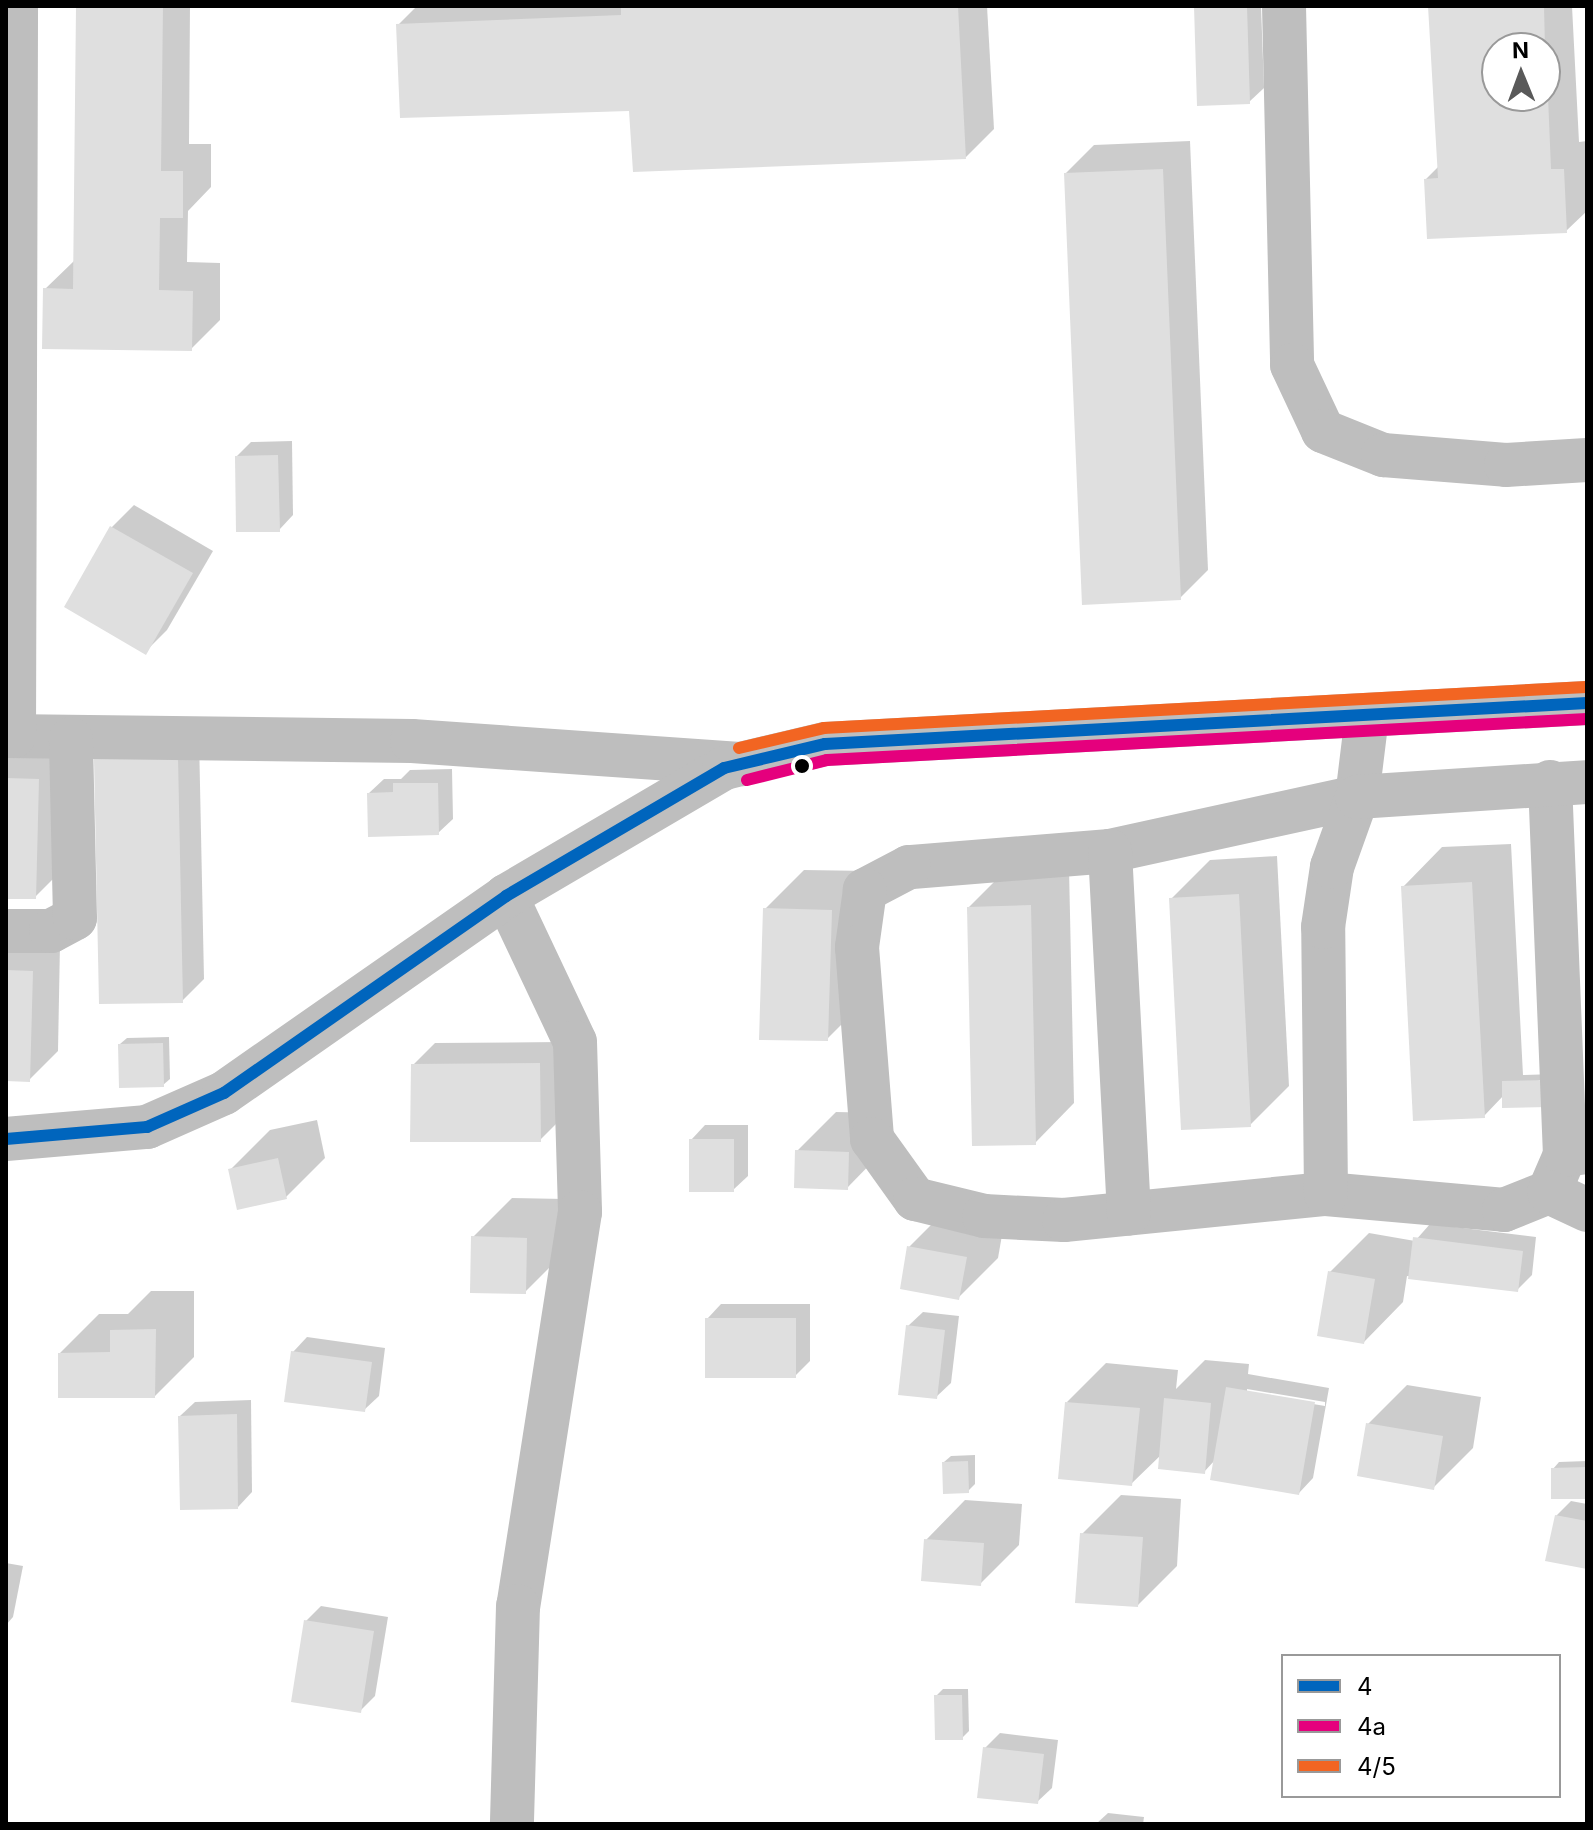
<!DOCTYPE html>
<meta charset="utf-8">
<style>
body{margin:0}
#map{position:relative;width:1593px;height:1830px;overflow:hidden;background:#fff;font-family:Inter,sans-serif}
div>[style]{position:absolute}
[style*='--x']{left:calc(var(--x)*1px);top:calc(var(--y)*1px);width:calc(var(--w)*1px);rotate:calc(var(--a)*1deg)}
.shadow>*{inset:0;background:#0003}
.building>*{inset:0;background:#dfdfdf}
.minor>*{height:44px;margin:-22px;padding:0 22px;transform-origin:22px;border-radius:22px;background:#bebebe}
.major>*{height:44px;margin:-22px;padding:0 22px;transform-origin:22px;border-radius:22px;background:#bebebe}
.bus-1>*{height:12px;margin:-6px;padding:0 6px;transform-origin:6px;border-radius:6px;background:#0065bd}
.bus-2>*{height:12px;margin:-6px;padding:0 6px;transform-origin:6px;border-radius:6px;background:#e5007d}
.bus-3>*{height:12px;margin:-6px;padding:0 6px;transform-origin:6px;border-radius:6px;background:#f26522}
.dots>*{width:22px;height:22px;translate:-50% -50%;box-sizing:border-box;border:4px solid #fff;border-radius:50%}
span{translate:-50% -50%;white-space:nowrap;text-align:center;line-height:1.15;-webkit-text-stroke:8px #fff;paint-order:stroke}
.frame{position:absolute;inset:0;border:8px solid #000;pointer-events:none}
.legend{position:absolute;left:1281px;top:1654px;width:280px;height:144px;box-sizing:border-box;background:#fff;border:2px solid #999;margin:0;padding:10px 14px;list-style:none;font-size:24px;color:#000}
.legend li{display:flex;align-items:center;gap:16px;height:40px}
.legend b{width:40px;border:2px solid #999}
.north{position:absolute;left:1481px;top:32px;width:80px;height:80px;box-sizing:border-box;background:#fff;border:2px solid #999;border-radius:50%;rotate:359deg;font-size:22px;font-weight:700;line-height:32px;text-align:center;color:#000}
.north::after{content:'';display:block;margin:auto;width:28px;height:36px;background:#595959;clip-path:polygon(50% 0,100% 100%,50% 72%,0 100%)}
</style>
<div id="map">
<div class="shadow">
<i style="clip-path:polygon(78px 6px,190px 6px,189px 144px,211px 144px,211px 187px,188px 211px,187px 262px,220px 263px,220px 320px,191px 349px,45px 289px,74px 261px)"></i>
<i style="clip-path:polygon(417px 6px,987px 6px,994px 129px,966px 157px,631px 109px,398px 25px)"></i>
<i style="clip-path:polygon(1196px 6px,1261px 6px,1264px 88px,1249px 102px)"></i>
<i style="clip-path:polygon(evenodd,1430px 6px,1572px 6px,1579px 142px,1587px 141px,1587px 211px,1566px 231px,1426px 179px,1440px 165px,1430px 6px,1497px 48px,1545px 48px,1545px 96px,1497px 96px,1497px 48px)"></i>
<i style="clip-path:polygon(1190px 141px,1208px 570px,1180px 598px,1066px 173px,1094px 145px)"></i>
<i style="clip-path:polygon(292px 441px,293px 515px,279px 530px,237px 456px,251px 442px)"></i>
<i style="clip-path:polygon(134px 505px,213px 551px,167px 630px,145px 652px,66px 606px,112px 527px)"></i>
<i style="clip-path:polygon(199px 736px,204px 979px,182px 1001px,96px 759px)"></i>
<i style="clip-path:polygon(6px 749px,67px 751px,63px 869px,35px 897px,6px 897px)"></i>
<i style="clip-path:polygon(452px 769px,453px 819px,438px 833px,369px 793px,384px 779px,401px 779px,410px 770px)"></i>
<i style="clip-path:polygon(1511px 844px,1523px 1075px,1555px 1074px,1504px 1095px,1484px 1116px,1403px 887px,1442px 847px)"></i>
<i style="clip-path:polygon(1277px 856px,1289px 1086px,1250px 1125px,1171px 899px,1210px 860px)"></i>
<i style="clip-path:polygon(1069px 867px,1074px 1103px,1035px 1143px,969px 907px,1008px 868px)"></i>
<i style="clip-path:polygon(804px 870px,870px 871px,866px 1000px,827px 1039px,765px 909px)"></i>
<i style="clip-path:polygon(6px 942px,60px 944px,58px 1051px,29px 1080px,6px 1079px)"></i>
<i style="clip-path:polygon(169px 1037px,170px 1079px,163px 1085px,120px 1044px,127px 1038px)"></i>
<i style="clip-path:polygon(561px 1042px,562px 1118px,540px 1140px,413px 1065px,435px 1043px)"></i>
<i style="clip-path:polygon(836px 1112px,887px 1113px,886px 1148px,847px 1188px,797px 1151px)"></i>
<i style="clip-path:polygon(317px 1120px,325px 1158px,286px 1197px,230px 1170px,270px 1130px)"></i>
<i style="clip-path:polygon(705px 1125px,748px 1125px,748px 1176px,733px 1190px,691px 1140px)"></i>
<i style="clip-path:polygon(512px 1198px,565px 1199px,564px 1253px,525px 1292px,473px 1237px)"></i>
<i style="clip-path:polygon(948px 1208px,1005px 1218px,998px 1258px,959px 1297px,909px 1247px)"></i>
<i style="clip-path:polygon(1430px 1224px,1536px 1237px,1532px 1275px,1517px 1290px,1407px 1276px,1403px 1302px,1364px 1342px,1330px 1272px,1369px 1233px,1415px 1241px)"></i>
<i style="clip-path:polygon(151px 1291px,194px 1291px,194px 1357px,155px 1396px,60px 1353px,99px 1314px,128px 1314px)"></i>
<i style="clip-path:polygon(721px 1304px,810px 1304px,810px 1361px,795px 1376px,707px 1319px)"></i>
<i style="clip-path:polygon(923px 1312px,959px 1316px,951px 1383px,936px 1397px,908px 1326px)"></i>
<i style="clip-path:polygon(307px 1337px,385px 1348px,379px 1396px,364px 1410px,293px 1352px)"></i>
<i style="clip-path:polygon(evenodd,1205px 1360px,1249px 1364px,1248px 1374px,1329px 1388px,1313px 1478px,1299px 1493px,1215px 1460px,1204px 1472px,1162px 1454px,1131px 1484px,1067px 1402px,1106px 1363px,1178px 1370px,1176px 1389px,1205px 1360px,1247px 1389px,1325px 1402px,1325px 1406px,1247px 1393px,1247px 1389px)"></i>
<i style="clip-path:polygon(1407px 1385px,1481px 1397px,1473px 1448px,1434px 1487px,1368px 1424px)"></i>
<i style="clip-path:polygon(251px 1400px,252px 1492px,238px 1507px,180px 1416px,195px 1402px)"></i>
<i style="clip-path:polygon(975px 1455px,975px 1484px,968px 1491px,944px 1462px,951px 1456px)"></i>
<i style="clip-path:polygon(1587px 1461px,1587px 1497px,1553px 1469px,1559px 1462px)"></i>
<i style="clip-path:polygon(1121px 1495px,1181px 1499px,1177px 1566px,1138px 1605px,1082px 1534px)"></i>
<i style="clip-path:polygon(965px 1500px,1022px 1504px,1019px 1545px,980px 1584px,926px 1540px)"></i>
<i style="clip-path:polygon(1571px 1501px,1587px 1504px,1587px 1567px,1556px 1516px)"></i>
<i style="clip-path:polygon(6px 1563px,23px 1566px,13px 1617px,6px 1625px)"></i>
<i style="clip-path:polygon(321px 1606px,388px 1617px,375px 1696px,360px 1711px,306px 1621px)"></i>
<i style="clip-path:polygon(943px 1689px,968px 1689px,969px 1731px,962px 1738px,936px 1696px)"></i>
<i style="clip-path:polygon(1000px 1733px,1058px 1740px,1052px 1788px,1037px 1802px,985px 1748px)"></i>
<i style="clip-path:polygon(1108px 1813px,1144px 1817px,1143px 1824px,1096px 1824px)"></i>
</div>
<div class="building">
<i style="clip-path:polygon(76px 6px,163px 6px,161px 171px,183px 171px,183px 218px,160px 218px,159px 290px,193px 291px,192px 351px,42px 349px,43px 288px,73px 289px)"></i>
<i style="clip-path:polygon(621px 6px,958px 6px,966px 159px,633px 172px,629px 111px,400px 118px,396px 24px,621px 15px)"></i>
<i style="clip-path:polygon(1194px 6px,1247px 6px,1250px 104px,1197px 106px)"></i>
<i style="clip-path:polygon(1428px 6px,1544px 6px,1545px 48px,1497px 48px,1497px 96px,1548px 96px,1551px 169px,1564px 169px,1567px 233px,1427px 239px,1424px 179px,1438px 178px)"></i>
<i style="clip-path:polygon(1163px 169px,1181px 600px,1082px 605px,1064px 173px)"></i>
<i style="clip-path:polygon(278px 455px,280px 532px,236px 532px,235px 456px)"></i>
<i style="clip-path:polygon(110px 526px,193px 573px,146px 655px,64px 607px)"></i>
<i style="clip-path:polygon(178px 757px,183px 1003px,99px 1004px,94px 759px)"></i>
<i style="clip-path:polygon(6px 778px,39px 779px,36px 899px,6px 899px)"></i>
<i style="clip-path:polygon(393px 783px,438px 783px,439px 835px,368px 837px,367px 793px,393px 792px)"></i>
<i style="clip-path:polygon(1472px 882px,1485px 1118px,1413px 1121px,1401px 886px)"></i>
<i style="clip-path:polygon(1239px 894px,1251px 1127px,1181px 1130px,1169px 898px)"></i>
<i style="clip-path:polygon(1031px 905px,1036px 1145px,972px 1146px,967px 907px)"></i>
<i style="clip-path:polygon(763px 908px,832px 910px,828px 1041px,759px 1040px)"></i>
<i style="clip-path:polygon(6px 970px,33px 971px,30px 1082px,6px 1081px)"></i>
<i style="clip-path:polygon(163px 1043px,164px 1087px,119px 1088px,118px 1044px)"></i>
<i style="clip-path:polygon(540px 1063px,541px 1142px,410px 1142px,411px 1064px)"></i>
<i style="clip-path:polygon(1549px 1080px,1549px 1107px,1502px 1108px,1502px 1081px)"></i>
<i style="clip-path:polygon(689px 1139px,734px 1139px,734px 1192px,689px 1192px)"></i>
<i style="clip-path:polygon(795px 1150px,849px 1152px,848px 1190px,794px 1188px)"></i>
<i style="clip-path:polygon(278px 1158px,287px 1199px,237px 1210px,228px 1169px)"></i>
<i style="clip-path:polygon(471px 1236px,527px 1238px,526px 1294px,470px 1293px)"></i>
<i style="clip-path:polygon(1413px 1237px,1523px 1251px,1518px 1292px,1408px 1279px)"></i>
<i style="clip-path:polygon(907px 1246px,967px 1257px,959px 1300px,900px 1289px)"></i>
<i style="clip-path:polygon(1328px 1271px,1375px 1279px,1364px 1344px,1317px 1336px)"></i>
<i style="clip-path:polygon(705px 1318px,796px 1318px,796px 1378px,705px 1378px)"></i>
<i style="clip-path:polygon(906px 1325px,945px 1330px,937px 1399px,898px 1395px)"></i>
<i style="clip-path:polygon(156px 1329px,155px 1398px,58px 1398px,58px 1353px,110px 1352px,110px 1330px)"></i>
<i style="clip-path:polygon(291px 1351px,372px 1362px,365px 1412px,284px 1402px)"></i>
<i style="clip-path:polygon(1226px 1387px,1315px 1402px,1299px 1495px,1210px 1480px)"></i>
<i style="clip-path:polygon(1164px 1398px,1211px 1403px,1205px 1474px,1158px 1469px)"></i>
<i style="clip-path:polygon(1065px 1402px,1140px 1408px,1132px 1486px,1058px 1479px)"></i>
<i style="clip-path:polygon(237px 1414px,238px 1509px,180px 1510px,178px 1416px)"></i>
<i style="clip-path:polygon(1366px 1423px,1443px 1436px,1434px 1490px,1357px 1476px)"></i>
<i style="clip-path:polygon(968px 1461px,969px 1493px,943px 1494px,942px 1462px)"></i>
<i style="clip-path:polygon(1587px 1467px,1587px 1499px,1551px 1499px,1551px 1468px)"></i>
<i style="clip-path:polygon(1555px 1515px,1587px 1521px,1587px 1569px,1545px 1561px)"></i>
<i style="clip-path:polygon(1080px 1533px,1143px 1537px,1138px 1607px,1075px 1603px)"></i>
<i style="clip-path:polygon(924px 1539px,984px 1543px,981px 1586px,921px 1581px)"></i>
<i style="clip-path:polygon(304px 1620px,374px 1631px,361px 1713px,291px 1702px)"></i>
<i style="clip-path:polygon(934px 1695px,962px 1695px,963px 1740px,935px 1740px)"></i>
<i style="clip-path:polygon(983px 1747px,1044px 1754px,1038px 1804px,977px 1798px)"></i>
</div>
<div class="minor">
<i style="--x:1284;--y:6;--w:359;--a:88.7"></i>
<i style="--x:1292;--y:365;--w:73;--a:64.8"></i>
<i style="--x:1323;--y:431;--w:65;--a:21.8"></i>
<i style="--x:1383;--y:455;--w:123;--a:4.6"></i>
<i style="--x:1506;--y:465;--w:81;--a:-3.5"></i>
<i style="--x:1367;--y:716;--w:82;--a:97"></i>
<i style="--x:1357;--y:797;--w:253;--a:167.7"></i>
<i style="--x:1110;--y:851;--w:202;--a:175.4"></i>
<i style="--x:909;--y:867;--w:50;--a:152.4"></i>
<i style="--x:865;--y:890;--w:58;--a:98"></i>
<i style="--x:857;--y:947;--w:193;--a:85.5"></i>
<i style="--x:872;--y:1139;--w:74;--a:54.4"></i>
<i style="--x:915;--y:1199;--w:71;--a:13.8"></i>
<i style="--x:984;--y:1216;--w:80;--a:2.9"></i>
<i style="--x:1064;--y:1220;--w:263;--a:-5.7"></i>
<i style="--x:1326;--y:1194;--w:179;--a:5.1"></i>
<i style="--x:1504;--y:1210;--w:48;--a:-21.8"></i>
<i style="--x:1549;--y:1192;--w:40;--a:-66.6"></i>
<i style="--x:1565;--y:1155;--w:22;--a:-8"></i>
<i style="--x:6;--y:736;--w:406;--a:0.7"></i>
<i style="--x:412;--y:741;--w:332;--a:4"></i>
<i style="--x:14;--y:736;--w:730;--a:-89.84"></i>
<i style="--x:1550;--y:782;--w:373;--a:87.7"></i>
<i style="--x:1110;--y:851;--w:363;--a:87"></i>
<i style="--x:506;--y:896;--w:161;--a:64.7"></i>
<i style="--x:575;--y:1042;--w:170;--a:88.3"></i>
<i style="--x:580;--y:1212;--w:399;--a:98.9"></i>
<i style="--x:518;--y:1606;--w:218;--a:91.6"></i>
<i style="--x:6;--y:931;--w:45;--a:0"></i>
<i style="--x:51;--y:931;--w:27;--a:-28"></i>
<i style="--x:75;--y:918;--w:179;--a:-91.3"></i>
<i style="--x:1549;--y:1192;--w:42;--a:25.3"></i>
<i style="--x:1326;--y:1194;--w:267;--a:-90.6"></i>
<i style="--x:1323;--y:927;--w:61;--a:-81.5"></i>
<i style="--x:1332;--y:867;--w:74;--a:-70.3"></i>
<i style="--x:1357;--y:797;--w:230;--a:-3.7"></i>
</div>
<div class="major">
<i style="--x:6;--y:1139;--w:142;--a:-4.9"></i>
<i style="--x:147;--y:1127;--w:84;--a:-23.8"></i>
<i style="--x:224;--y:1093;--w:344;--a:-34.9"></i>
<i style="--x:506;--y:896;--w:253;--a:-30.4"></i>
<i style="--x:724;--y:768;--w:104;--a:-13.4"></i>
<i style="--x:825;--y:744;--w:763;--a:-3.08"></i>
</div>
<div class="bus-1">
<i style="--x:6;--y:1139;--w:142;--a:-4.9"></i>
<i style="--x:147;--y:1127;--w:84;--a:-23.8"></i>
<i style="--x:224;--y:1093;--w:344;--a:-34.9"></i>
<i style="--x:506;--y:896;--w:253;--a:-30.4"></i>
<i style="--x:724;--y:768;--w:104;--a:-13.4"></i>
<i style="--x:825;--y:744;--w:763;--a:-3.08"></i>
</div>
<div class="bus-2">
<i style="--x:747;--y:780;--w:82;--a:-14"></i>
<i style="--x:827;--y:760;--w:761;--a:-3.09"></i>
</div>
<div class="bus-3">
<i style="--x:739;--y:748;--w:87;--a:-13.2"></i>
<i style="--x:824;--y:728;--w:763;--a:-3.08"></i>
</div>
<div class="dots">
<i style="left:802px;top:766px;background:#000"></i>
</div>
<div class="frame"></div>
<ul class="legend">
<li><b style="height:10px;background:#0065bd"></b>4</li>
<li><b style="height:10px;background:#e5007d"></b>4а</li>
<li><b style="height:10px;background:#f26522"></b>4/5</li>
</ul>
<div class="north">N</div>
</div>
